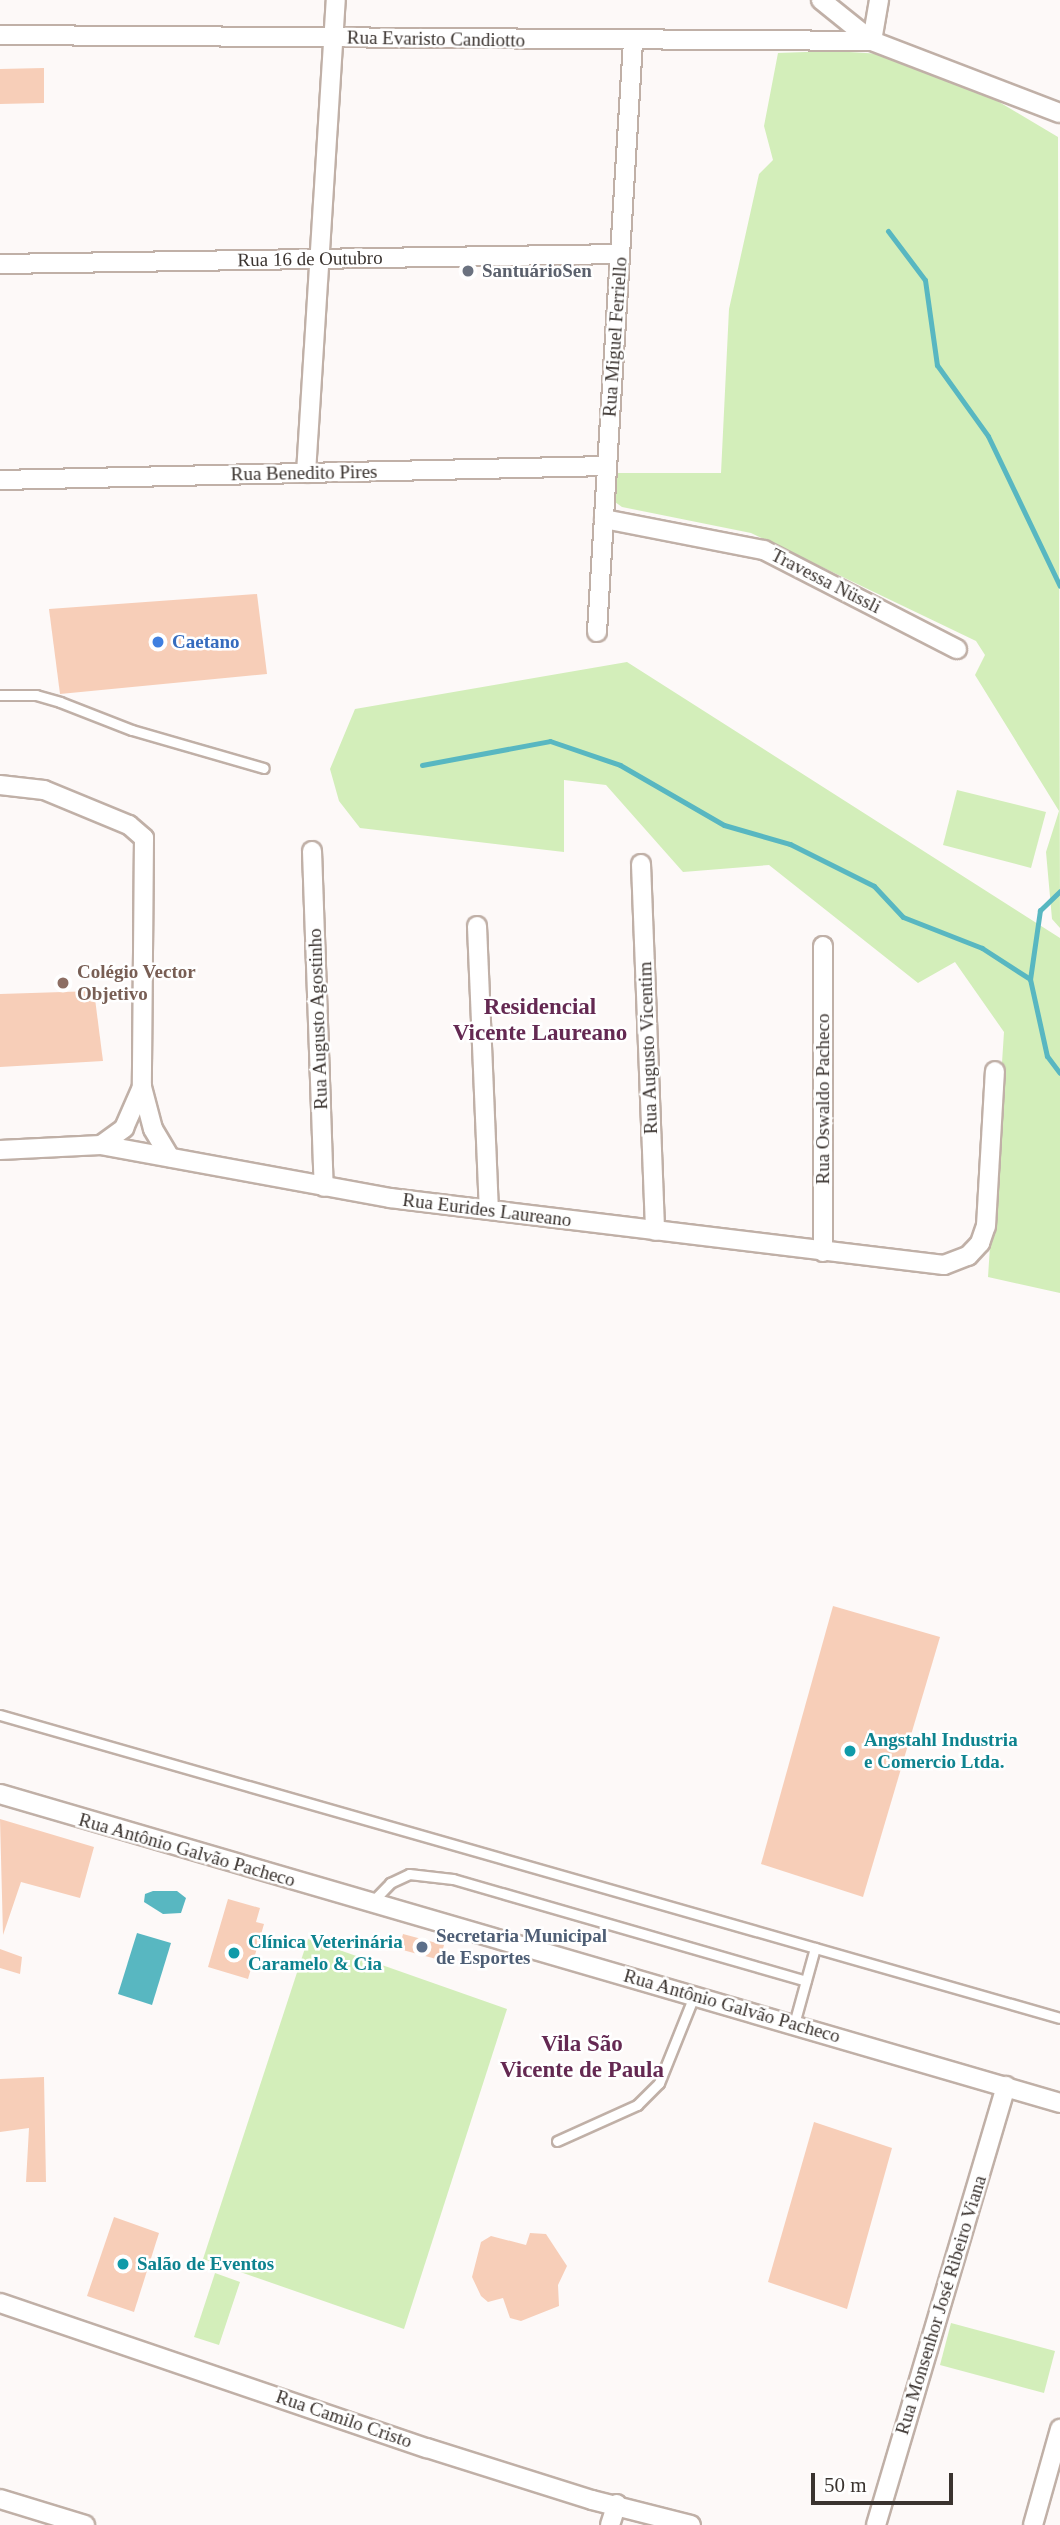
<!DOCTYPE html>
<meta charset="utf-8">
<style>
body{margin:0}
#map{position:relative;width:1060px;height:2525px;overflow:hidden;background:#fdf9f8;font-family:"Times New Roman",serif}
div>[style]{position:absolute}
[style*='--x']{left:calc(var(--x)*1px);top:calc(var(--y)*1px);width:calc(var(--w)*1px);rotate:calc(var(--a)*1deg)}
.green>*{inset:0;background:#d3eeba}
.water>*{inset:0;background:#58b7c1}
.stream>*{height:5px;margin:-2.5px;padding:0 2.5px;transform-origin:2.5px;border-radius:2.5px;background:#58b7c1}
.building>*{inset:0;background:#f7ceb8}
.roads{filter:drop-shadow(2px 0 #c0b0a7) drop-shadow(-2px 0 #c0b0a7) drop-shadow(0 2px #c0b0a7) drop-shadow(0 -2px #c0b0a7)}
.service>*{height:9px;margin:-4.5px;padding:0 4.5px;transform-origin:4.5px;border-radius:4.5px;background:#fff}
.minor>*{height:18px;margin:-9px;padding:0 9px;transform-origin:9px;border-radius:9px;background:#fff}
.dots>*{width:19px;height:19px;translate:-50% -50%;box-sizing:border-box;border:4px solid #fff;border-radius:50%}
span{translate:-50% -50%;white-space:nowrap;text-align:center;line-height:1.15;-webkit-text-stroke:5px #fff;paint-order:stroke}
.street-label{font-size:19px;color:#3a332f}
.worship-label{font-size:19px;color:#5b616d;font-weight:700}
.left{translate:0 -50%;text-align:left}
.shop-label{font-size:19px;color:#366cbe;font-weight:700}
.education-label{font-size:19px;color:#785e54;font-weight:700}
.culture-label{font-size:19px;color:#0d838f;font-weight:700}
.service-label{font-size:19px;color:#4e5e75;font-weight:700}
.quarter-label{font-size:23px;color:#642952;font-weight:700}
.scale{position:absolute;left:811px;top:2473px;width:142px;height:32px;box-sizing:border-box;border:4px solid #3a332f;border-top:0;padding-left:9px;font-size:21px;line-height:24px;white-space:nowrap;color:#3a332f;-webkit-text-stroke:5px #fff;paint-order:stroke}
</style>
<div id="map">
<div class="green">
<i style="clip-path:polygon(833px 51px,882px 54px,984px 93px,1058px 137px,1060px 928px,1052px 919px,1046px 852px,1059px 811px,975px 675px,985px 655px,976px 641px,751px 533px,622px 507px,615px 502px,616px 473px,721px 473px,729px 309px,759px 174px,773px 160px,764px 126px,778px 53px)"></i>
<i style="clip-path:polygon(627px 662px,1060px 938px,1060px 1293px,988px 1277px,1004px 1032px,955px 962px,918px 983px,769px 865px,683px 872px,606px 785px,564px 780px,564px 852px,360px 828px,339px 801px,330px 769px,355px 709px)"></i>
<i style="clip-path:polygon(957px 790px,1046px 812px,1031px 868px,943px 845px)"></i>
<i style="clip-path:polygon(308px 1939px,507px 2009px,404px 2329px,203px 2259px)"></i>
<i style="clip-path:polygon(215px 2273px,240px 2282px,219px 2345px,194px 2337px)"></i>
<i style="clip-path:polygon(951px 2323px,1055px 2351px,1044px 2393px,940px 2365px)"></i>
</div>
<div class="water">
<i style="clip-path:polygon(153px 1891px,177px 1891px,186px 1898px,181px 1913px,163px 1914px,144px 1902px,145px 1894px)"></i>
<i style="clip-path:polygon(137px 1933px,171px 1943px,152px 2005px,118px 1994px)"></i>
</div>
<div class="stream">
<i style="--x:888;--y:231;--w:61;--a:52.9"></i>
<i style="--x:925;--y:280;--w:86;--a:82"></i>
<i style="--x:937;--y:365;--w:87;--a:54.3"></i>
<i style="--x:988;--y:436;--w:166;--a:64.4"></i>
<i style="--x:422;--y:765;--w:130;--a:-10.6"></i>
<i style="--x:550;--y:741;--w:74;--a:18.9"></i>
<i style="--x:620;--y:765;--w:120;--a:30"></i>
<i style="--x:724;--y:825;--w:69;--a:16.1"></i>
<i style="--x:790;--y:844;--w:94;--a:26.6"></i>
<i style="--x:874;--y:886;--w:42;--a:46.9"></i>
<i style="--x:903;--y:917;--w:85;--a:21.4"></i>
<i style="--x:982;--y:948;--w:57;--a:32.9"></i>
<i style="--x:1060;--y:891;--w:28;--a:136"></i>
<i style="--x:1040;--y:910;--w:70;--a:98.2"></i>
<i style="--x:1030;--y:979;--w:79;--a:77.6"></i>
<i style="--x:1047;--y:1056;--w:21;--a:53"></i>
</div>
<div class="building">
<i style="clip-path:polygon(44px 68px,44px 103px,0 104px,0 69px)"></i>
<i style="clip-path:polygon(257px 594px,267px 674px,60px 694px,49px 609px)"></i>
<i style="clip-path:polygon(94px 991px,103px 1061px,0 1067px,0 994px)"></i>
<i style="clip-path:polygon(833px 1606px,940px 1637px,863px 1897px,761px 1864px)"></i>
<i style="clip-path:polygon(0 1819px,94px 1847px,80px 1898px,21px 1882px,3px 1935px)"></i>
<i style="clip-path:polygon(228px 1899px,260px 1908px,256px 1922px,264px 1924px,248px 1979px,208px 1967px)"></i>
<i style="clip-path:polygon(403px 1934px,444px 1945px,440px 1960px,399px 1949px)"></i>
<i style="clip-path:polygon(0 1949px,22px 1957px,20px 1974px,0 1968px)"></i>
<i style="clip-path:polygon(44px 2077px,46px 2182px,26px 2182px,29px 2128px,0 2132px,0 2079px)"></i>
<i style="clip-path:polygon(814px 2122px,892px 2148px,847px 2309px,768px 2282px)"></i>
<i style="clip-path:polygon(114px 2217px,159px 2233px,134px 2312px,87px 2296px)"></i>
<i style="clip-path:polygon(530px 2233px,546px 2234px,567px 2266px,558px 2285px,559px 2306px,521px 2321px,510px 2318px,503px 2298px,488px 2302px,481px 2296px,472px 2277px,481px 2242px,491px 2236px,526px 2245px)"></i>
</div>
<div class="roads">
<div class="service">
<i style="--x:0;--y:695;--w:36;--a:0"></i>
<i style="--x:36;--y:695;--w:25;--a:16"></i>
<i style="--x:60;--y:702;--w:77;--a:21.3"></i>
<i style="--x:132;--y:730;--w:137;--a:16.1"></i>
<i style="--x:0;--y:1715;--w:1102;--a:15.95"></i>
<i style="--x:371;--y:1903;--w:28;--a:-46"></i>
<i style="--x:390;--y:1883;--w:21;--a:-25"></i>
<i style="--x:409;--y:1874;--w:44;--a:6.5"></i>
<i style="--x:453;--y:1879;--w:367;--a:16.1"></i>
<i style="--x:794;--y:2024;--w:79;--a:-74.6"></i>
<i style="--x:557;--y:2141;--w:88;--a:-24.2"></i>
<i style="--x:637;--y:2105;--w:31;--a:-45"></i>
<i style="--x:659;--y:2083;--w:94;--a:-68.1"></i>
</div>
<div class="minor">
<i style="--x:821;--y:0;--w:65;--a:38.8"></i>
<i style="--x:872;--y:41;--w:201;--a:21"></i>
<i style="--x:0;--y:35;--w:872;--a:0.39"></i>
<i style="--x:872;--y:41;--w:42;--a:-80.3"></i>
<i style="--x:0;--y:264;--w:620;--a:-0.92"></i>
<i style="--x:306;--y:473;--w:474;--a:-86.4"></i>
<i style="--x:0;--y:480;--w:607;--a:-1.32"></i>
<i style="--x:604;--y:519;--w:163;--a:11"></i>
<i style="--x:764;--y:550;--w:217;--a:27.2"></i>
<i style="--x:597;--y:632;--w:591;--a:-86.51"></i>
<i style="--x:0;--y:785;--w:44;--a:6.5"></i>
<i style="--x:44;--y:790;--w:92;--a:22.4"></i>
<i style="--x:129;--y:825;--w:20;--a:41"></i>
<i style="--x:144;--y:838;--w:249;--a:90.5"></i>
<i style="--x:142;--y:1087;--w:43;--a:75.3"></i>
<i style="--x:153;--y:1129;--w:33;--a:59"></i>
<i style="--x:312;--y:851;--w:336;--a:88"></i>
<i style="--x:641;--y:864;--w:367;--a:87.8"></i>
<i style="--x:477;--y:926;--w:283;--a:87.6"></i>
<i style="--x:101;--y:1145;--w:29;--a:-36"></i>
<i style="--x:124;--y:1128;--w:45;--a:-66.3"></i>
<i style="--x:0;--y:1150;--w:101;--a:-2.8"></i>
<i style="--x:101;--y:1145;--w:294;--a:10.4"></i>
<i style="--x:390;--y:1198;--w:558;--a:6.9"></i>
<i style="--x:944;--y:1265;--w:26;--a:-21"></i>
<i style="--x:968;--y:1256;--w:18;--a:-47"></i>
<i style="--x:980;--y:1243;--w:18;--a:-71"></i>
<i style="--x:986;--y:1226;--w:155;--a:-86.7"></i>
<i style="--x:823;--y:1252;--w:306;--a:-90"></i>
<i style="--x:0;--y:1794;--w:1104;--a:16.25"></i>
<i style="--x:0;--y:2303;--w:451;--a:18.8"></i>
<i style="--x:427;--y:2448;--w:173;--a:17.5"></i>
<i style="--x:592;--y:2500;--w:102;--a:14.2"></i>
<i style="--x:0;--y:2499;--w:89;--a:17"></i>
<i style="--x:610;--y:2525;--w:22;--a:-72"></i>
<i style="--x:876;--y:2525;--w:458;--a:-73.5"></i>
<i style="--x:1033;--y:2525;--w:100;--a:-74.3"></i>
</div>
</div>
<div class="dots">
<i style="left:468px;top:271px;background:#6b7280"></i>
<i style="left:158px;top:642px;background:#3f7fe0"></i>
<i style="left:63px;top:983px;background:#8d6e63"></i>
<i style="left:850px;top:1751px;background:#0f9aa8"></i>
<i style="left:422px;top:1947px;background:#5c6f8a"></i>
<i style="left:234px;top:1953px;background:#0f9aa8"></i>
<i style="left:123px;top:2264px;background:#0f9aa8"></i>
</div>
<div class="street-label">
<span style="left:436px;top:39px;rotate:1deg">Rua Evaristo Candiotto</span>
<span style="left:310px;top:259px;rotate:-1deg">Rua 16 de Outubro</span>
<span style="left:615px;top:337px;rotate:-86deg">Rua Miguel Ferriello</span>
<span style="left:304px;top:473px;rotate:-1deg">Rua Benedito Pires</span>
<span style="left:826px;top:581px;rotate:27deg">Travessa Nüssli</span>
<span style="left:318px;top:1019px;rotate:-92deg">Rua Augusto Agostinho</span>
<span style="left:648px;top:1048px;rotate:-92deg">Rua Augusto Vicentim</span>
<span style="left:823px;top:1099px;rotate:-90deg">Rua Oswaldo Pacheco</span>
<span style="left:487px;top:1210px;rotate:7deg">Rua Eurides Laureano</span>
<span style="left:187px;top:1850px;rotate:16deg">Rua Antônio Galvão Pacheco</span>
<span style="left:732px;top:2006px;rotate:16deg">Rua Antônio Galvão Pacheco</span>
<span style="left:941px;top:2305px;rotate:-73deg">Rua Monsenhor José Ribeiro Viana</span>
<span style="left:344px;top:2419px;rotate:19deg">Rua Camilo Cristo</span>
</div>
<div class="worship-label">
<span class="left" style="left:482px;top:271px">SantuárioSen</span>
</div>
<div class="shop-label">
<span class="left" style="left:172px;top:642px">Caetano</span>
</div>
<div class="education-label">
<span class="left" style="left:77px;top:983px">Colégio Vector<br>Objetivo</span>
</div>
<div class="culture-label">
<span class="left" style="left:864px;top:1751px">Angstahl Industria<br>e Comercio Ltda.</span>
<span class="left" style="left:248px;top:1953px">Clínica Veterinária<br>Caramelo &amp; Cia</span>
<span class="left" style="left:137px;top:2264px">Salão de Eventos</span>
</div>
<div class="service-label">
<span class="left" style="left:436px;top:1947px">Secretaria Municipal<br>de Esportes</span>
</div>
<div class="quarter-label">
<span style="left:540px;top:1020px">Residencial<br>Vicente Laureano</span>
<span style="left:582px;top:2057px">Vila São<br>Vicente de Paula</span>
</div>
<div class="scale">50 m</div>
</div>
